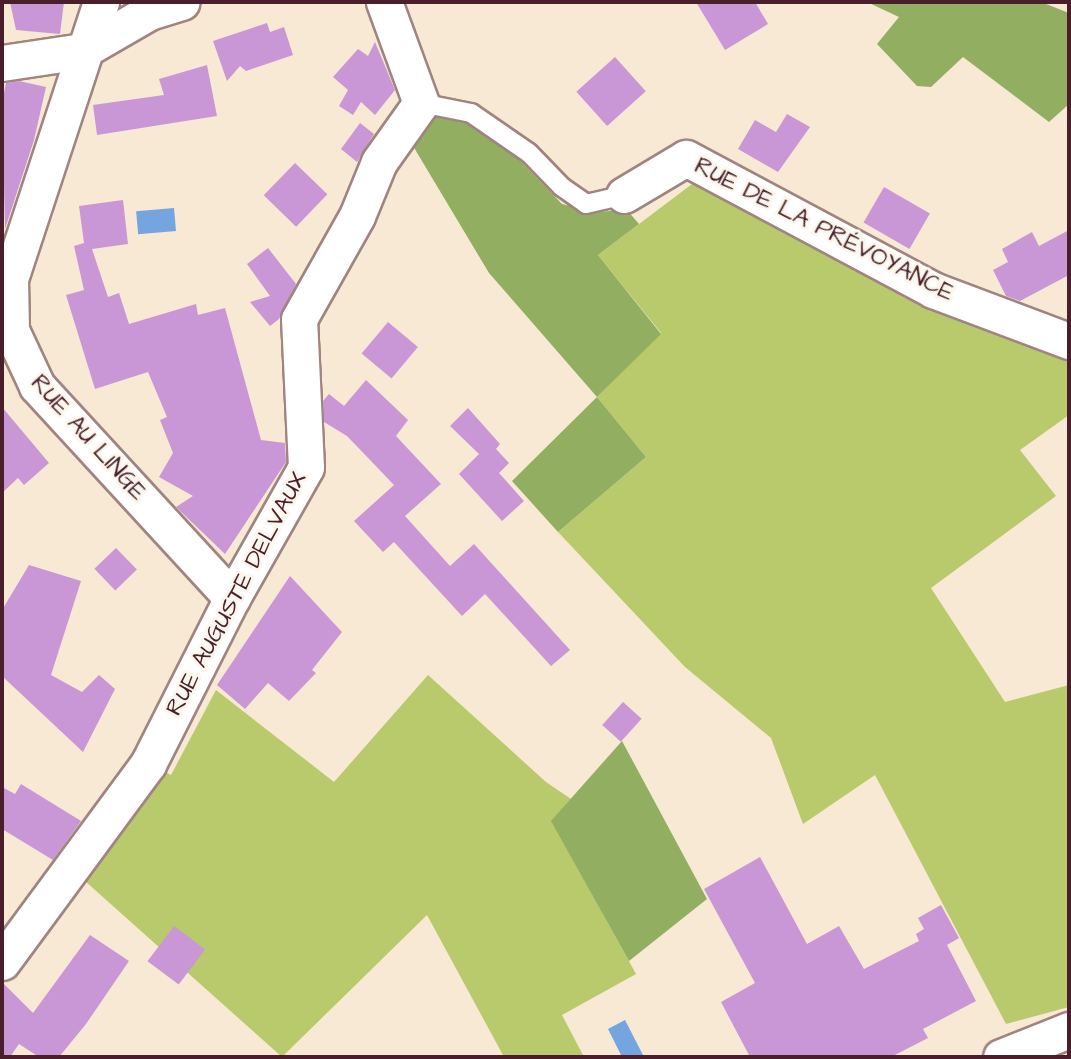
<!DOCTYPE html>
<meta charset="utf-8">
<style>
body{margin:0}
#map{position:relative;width:1071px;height:1059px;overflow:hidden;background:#f7e9d4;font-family:"Architects Daughter",sans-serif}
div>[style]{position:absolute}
.green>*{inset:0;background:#b9ca6d}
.forest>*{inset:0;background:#92ae60}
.water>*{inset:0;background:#74a5df;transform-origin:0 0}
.building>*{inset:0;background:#c997d6;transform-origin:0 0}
.roads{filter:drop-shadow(2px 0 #a08480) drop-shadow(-2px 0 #a08480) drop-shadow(0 2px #a08480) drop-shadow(0 -2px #a08480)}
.lane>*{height:18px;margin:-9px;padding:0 9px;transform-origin:9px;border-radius:9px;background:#fff}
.street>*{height:35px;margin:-17.5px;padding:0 17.5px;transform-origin:17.5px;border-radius:17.5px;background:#fff}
span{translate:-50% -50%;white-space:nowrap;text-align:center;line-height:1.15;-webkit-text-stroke:6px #fbf7ec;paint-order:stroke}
.street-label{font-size:24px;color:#4a1f2b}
.frame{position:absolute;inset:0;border:4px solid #4a1f2b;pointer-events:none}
</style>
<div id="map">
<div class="green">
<i style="clip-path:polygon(700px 178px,897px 292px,1069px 356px,1069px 415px,1020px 450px,1056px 496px,931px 588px,1005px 702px,1069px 685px,1069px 1007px,1006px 1024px,875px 775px,803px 824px,771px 738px,685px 667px,558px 532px,646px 457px,597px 397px,661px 333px,598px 255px)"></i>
<i style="clip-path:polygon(428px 675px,546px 782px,571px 799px,552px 821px,636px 974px,562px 1015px,584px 1057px,504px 1057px,427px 915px,282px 1057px,76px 873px,158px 768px,171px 775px,216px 690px,334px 782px)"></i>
</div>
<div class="forest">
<i style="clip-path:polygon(867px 2px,1041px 2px,1069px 13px,1069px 104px,1049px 122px,963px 57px,931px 87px,917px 86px,877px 44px,899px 17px)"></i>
<i style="clip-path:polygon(425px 110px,467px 119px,496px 136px,562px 204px,595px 212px,627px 210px,639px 224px,598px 255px,661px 334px,597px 397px,646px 457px,558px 532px,512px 481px,597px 397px,489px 273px,407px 136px)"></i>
<i style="clip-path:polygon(622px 741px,707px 899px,629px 961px,551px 821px)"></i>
</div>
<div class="water">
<i style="left:174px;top:208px;width:23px;height:38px;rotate:85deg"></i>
<i style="clip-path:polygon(625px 1020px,644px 1057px,622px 1057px,608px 1029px)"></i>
</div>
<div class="building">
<i style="clip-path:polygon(10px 2px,64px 2px,60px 34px,16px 30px)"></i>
<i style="clip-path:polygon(696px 2px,755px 2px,768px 24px,725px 50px)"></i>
<i style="clip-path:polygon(267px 23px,270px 32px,284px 27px,293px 55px,246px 71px,240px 66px,227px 81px,213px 41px)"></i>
<i style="clip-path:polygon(375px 42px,395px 90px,375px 115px,361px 102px,353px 115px,339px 106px,348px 90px,333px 77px,358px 49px,368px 56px)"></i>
<i style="left:615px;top:57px;width:46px;height:52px;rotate:48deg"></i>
<i style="clip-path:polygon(207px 65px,217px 116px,97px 135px,93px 105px,164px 95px,159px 79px)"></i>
<i style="clip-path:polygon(19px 81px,46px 87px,34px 140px,5px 229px,2px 103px,6px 83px)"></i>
<i style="clip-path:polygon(787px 114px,810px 127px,778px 172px,738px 149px,755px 120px,776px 132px)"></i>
<i style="clip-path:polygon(360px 123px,374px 134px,357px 162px,341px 149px)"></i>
<i style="left:295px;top:163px;width:45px;height:45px;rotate:44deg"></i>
<i style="left:884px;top:187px;width:53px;height:41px;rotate:30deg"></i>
<i style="clip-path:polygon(123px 200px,128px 244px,92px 249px,108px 297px,119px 293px,129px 324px,196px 304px,198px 315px,225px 308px,261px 440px,285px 443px,286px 462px,225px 554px,176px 507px,193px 496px,159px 477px,173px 453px,160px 420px,167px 417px,148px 372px,95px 389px,66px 295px,84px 290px,74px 246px,84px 243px,79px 206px)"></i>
<i style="clip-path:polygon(1069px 230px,1069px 275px,1020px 301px,1006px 296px,993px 270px,1008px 262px,1002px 249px,1032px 232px,1039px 246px)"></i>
<i style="clip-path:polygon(268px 248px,296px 284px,279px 319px,270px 326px,250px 302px,270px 296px,247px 264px)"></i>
<i style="left:388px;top:322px;width:39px;height:41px;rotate:40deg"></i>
<i style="clip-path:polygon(366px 380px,408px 420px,396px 436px,441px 484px,405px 516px,450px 566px,474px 544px,570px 650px,551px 666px,485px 594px,462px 616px,394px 542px,383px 552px,354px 521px,394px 485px,347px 436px,324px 422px,323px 401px,329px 394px,344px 406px)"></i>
<i style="clip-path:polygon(2px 407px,49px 463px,24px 485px,18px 478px,2px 493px)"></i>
<i style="clip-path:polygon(468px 408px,500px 444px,496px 449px,509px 463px,499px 473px,524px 501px,502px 521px,459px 474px,479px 454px,450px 426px)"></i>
<i style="left:116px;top:548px;width:30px;height:30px;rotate:46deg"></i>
<i style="clip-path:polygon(29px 565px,81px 581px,51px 675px,82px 692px,99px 675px,115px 689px,83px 752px,2px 676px,2px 610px)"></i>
<i style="clip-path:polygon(290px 576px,342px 632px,312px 670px,316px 673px,289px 701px,268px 683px,245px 709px,217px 685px)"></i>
<i style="left:623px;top:702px;width:25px;height:31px;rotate:42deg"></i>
<i style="clip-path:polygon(21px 784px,81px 821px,53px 860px,2px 829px,2px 787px,15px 794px)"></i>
<i style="clip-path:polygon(760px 857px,807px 944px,839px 926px,864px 969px,919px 941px,916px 934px,924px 929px,918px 918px,941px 905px,959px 938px,947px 945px,976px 1001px,923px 1029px,928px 1038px,891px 1057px,750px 1057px,721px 1002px,755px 983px,704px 889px)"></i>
<i style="left:174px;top:926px;width:39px;height:44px;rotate:37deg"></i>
<i style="clip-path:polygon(90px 935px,129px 961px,86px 1024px,59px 1057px,39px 1057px,19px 1044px,10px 1057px,2px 1057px,2px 982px,33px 1013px)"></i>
</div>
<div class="roads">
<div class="lane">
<i style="left:421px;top:103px;width:51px;rotate:11.3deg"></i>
<i style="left:471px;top:113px;width:70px;rotate:34.6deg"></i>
<i style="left:529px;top:153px;width:47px;rotate:45.9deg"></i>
<i style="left:562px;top:187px;width:29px;rotate:35deg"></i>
<i style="left:586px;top:204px;width:39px;rotate:-13deg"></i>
</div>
<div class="street">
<i style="left:101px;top:2px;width:291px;rotate:108.2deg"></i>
<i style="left:10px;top:278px;width:52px;rotate:88.9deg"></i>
<i style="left:11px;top:330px;width:62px;rotate:65.1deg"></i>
<i style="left:37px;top:386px;width:288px;rotate:47.4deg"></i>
<i style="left:2px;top:63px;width:81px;rotate:-8.5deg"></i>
<i style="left:82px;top:51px;width:78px;rotate:-30.2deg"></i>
<i style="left:149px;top:12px;width:34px;rotate:-17deg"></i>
<i style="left:624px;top:195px;width:72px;rotate:-30.8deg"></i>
<i style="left:686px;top:158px;width:280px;rotate:28.1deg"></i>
<i style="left:933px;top:290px;width:145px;rotate:20.6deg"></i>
<i style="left:2px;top:962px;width:246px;rotate:-53.6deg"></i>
<i style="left:148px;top:764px;width:186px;rotate:-63.2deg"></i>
<i style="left:232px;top:598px;width:150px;rotate:-60.5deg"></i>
<i style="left:306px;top:467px;width:148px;rotate:-92.7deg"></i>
<i style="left:299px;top:319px;width:118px;rotate:-60.6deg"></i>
<i style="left:357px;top:216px;width:58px;rotate:-67.8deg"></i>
<i style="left:379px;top:162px;width:72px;rotate:-54.6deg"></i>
<i style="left:421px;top:103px;width:108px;rotate:-110.1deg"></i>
<i style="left:1001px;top:1057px;width:73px;rotate:-21.7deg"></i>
</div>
</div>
<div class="street-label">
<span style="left:824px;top:230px;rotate:27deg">RUE DE LA PRÉVOYANCE</span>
<span style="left:88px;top:438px;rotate:48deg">RUE AU LINGE</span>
<span style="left:237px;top:594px;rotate:-62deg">RUE AUGUSTE DELVAUX</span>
</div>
<div class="frame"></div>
</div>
